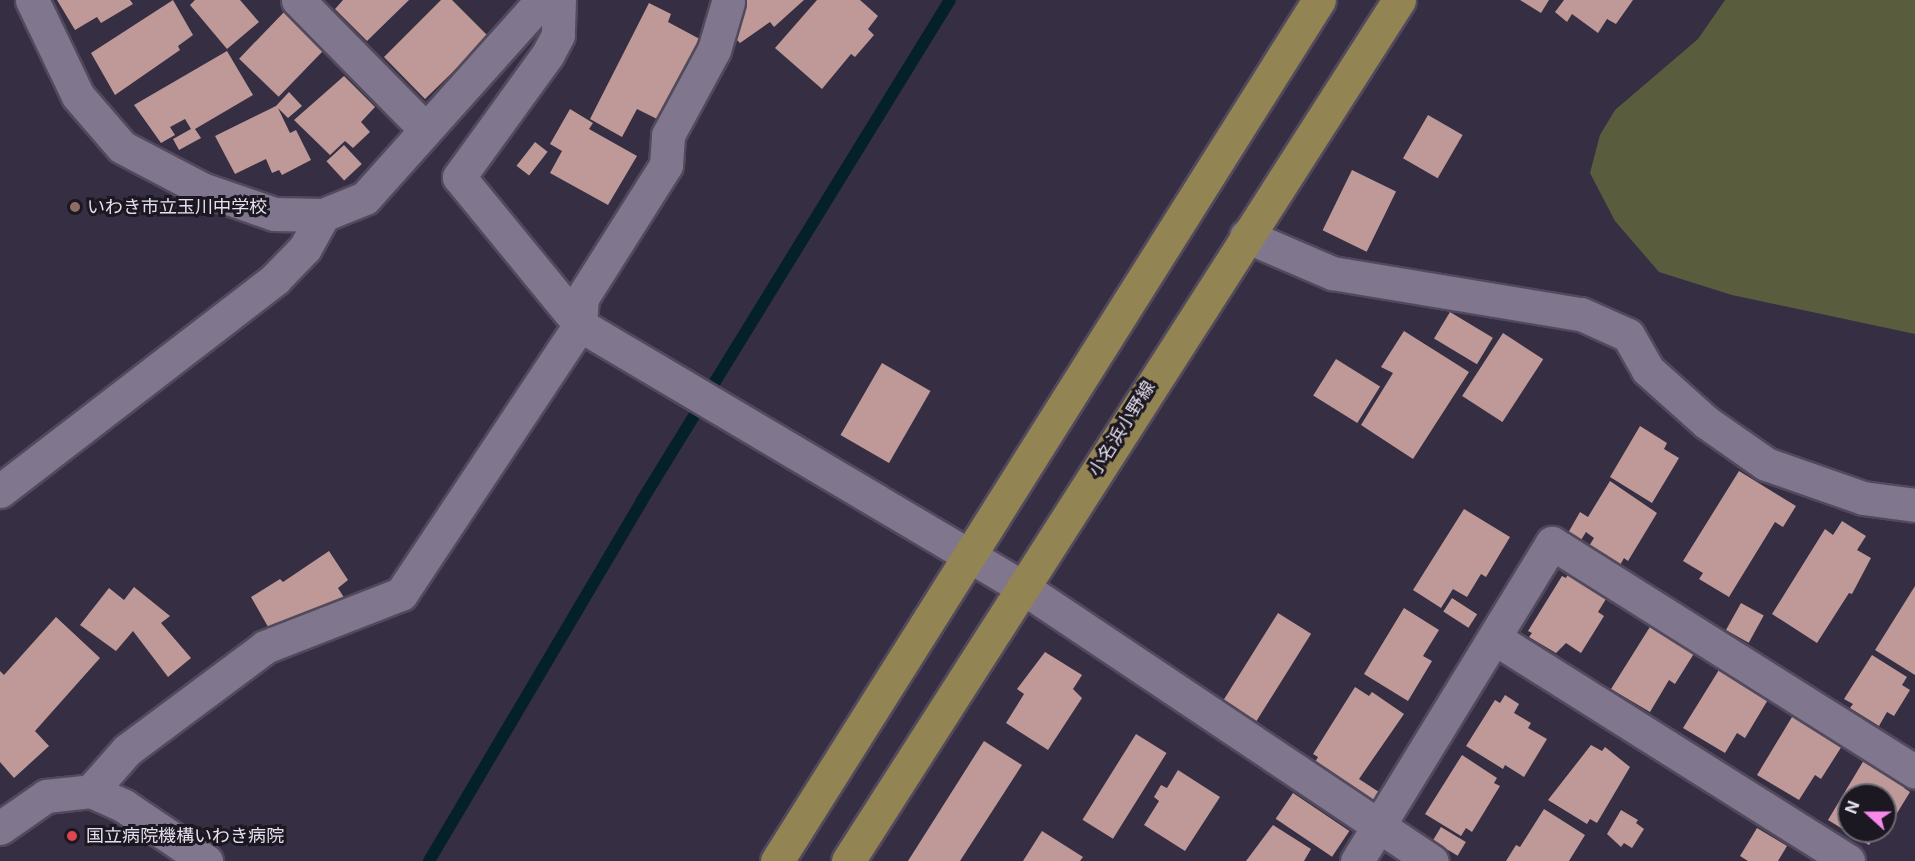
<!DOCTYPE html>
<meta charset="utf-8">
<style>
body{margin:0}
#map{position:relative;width:1915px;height:861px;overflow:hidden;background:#362e43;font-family:Inter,"Noto Sans JP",sans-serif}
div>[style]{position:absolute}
.forest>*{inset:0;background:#595d3e}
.stream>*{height:12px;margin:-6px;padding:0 6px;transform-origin:6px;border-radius:6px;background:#042029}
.building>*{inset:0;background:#bf9997;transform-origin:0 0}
.roads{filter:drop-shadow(2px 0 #524a5c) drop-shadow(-2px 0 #524a5c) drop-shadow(0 2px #524a5c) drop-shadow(0 -2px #524a5c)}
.street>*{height:33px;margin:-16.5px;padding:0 16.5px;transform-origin:16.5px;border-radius:16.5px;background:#80768e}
.primary>*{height:33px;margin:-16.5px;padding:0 16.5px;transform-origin:16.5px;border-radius:16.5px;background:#938453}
.dots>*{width:16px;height:16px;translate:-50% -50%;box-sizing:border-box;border:3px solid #1c1822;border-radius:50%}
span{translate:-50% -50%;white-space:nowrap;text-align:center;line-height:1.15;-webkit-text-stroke:6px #1c1822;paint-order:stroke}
.poi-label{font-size:18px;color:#e5dfed}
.left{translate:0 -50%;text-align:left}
.street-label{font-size:18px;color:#e5dfed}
.north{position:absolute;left:1837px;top:783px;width:60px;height:60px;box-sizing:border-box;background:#1c1822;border:2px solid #6c6873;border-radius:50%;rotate:291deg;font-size:16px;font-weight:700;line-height:24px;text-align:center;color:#e5dfed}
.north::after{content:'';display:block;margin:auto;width:21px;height:27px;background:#f888ea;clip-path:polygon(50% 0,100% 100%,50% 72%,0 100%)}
</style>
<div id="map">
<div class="forest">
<i style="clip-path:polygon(1725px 0,1915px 0,1915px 334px,1732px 295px,1659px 272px,1615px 221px,1590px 173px,1600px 135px,1615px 110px,1698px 39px)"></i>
</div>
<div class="stream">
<i style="left:429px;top:861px;width:417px;rotate:-59.4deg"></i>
<i style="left:641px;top:502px;width:589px;rotate:-58.39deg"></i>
</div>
<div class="building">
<i style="clip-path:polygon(57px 0,130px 0,133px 4px,101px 23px,97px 17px,75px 30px)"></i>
<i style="clip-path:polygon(173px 0,193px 35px,178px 46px,180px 50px,115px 95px,91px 53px)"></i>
<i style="clip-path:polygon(195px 0,240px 0,259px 22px,227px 49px,190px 5px)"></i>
<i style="clip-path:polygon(343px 0,409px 0,367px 41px,335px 9px)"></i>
<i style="clip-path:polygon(441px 0,452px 0,489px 37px,464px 68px,461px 64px,425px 99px,384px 57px)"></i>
<i style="clip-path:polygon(746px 0,804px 0,774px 27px,770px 22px,740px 43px,729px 32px,731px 16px)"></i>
<i style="clip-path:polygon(817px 0,860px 0,878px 16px,868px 29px,874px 35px,855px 57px,851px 54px,822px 89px,775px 48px)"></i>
<i style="clip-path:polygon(1520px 0,1549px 0,1541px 13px)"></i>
<i style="clip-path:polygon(1564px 0,1633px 0,1616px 24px,1607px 19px,1598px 33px,1572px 14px,1567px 22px,1555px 12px)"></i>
<i style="clip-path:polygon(649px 3px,671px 14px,668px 22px,709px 44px,661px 121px,637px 109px,622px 137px,590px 119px)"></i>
<i style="left:287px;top:9px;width:55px;height:69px;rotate:44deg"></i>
<i style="clip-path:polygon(227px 51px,253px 95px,195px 129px,201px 138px,179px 150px,173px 139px,191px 129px,185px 119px,170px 127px,175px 135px,161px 143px,134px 105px)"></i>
<i style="clip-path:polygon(344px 76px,375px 107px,361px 122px,370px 132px,353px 148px,345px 141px,330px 155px,294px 120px)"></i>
<i style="clip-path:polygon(289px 92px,302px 106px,288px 118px,278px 108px,290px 133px,296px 130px,311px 160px,282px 175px,279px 170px,272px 173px,266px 159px,235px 174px,215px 136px,276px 106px)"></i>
<i style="clip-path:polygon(570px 109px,593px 123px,589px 129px,637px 156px,608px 205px,550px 173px,562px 151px,550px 144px)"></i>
<i style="left:1428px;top:115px;width:40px;height:50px;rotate:30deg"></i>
<i style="left:535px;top:142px;width:16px;height:30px;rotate:38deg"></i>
<i style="left:344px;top:145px;width:26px;height:24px;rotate:47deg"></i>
<i style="left:1352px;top:170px;width:49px;height:67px;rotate:26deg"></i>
<i style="left:1450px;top:312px;width:50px;height:31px;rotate:31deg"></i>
<i style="clip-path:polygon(1404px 331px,1469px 372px,1413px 459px,1361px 425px,1393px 373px,1381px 367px)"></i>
<i style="left:1503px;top:333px;width:48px;height:75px;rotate:33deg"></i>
<i style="left:1336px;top:359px;width:52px;height:43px;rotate:32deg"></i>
<i style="left:882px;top:363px;width:56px;height:83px;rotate:30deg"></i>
<i style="clip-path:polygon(1640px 426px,1667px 443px,1664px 449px,1679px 458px,1652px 503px,1610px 477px)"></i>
<i style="clip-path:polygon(1739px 471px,1796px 506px,1783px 527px,1775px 522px,1729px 597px,1699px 579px,1703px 573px,1683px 561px)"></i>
<i style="clip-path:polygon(1610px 481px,1657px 513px,1628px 561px,1624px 558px,1620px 565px,1589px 546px,1594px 538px,1586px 532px,1581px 540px,1568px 533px,1580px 512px,1588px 517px)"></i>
<i style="clip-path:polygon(1464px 509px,1510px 537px,1486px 577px,1481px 574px,1467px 597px,1453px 589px,1441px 608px,1413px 590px)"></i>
<i style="clip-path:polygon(1842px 521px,1866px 536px,1857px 550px,1871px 558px,1852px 594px,1849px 593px,1817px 643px,1772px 614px,1825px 529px,1833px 535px)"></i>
<i style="clip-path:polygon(329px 551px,348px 580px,338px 588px,348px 604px,271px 632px,251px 597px,280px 579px,283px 582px)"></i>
<i style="clip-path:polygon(1570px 570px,1609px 594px,1598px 612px,1604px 616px,1581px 653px,1566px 643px,1556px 653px,1529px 637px,1532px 633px,1528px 631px,1562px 576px,1566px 578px)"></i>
<i style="clip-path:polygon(1915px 586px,1915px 675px,1875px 650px)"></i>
<i style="clip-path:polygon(134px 587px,170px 616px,161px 623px,191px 658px,168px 677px,133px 631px,116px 651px,80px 625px,109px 588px,124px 600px)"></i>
<i style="left:1452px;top:598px;width:30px;height:16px;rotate:33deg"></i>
<i style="left:1741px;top:603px;width:26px;height:31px;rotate:29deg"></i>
<i style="clip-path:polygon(1404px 608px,1439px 630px,1423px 656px,1432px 661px,1408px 701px,1364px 674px)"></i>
<i style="left:1278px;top:613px;width:39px;height:103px;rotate:32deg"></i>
<i style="clip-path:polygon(56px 617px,100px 658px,35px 731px,49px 746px,14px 778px,0 762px,0 671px,4px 675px)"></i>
<i style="clip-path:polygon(1653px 622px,1691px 645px,1688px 649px,1695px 652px,1675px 684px,1669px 680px,1650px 712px,1611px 689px)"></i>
<i style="clip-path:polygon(1045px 652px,1082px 675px,1073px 689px,1082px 698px,1048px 750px,1006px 723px,1024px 694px,1017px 689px)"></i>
<i style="clip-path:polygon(1872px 655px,1907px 677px,1902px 685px,1910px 690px,1894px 716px,1887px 712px,1879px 726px,1850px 708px,1853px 704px,1844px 699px)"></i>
<i style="clip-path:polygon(1722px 665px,1769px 698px,1745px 738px,1737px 733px,1725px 753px,1683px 728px)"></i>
<i style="clip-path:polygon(1355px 687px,1369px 696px,1372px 692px,1404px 714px,1359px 779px,1382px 794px,1375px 805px,1314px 764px,1318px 757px,1313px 754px)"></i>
<i style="clip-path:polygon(1505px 695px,1519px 704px,1514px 713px,1531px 723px,1528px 728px,1547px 739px,1524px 777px,1505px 765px,1503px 769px,1466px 746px,1495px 700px,1500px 703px)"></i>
<i style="clip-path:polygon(1795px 712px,1837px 738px,1835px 741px,1842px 746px,1821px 779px,1815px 775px,1799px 800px,1757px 775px)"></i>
<i style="left:1136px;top:734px;width:36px;height:101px;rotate:32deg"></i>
<i style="clip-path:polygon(984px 741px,1022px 765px,960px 861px,908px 861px)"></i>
<i style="clip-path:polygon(1591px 745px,1602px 751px,1605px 747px,1630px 767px,1597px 823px,1590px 819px,1587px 824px,1548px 800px)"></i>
<i style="clip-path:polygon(1462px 755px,1497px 778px,1494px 783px,1500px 786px,1472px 832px,1466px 828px,1461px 836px,1425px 814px)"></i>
<i style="clip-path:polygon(1867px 755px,1908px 781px,1904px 788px,1910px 792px,1891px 823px,1885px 820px,1885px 795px,1849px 795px,1849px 831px,1878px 831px,1869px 845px,1828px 820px)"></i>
<i style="clip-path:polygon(1178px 770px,1220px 797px,1185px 851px,1144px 825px,1159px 801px,1154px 797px,1161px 785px,1167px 788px)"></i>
<i style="left:1293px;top:793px;width:68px;height:31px;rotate:34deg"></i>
<i style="clip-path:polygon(1544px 809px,1585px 835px,1569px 861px,1506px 861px,1516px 845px,1520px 847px)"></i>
<i style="clip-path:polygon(1621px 810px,1638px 820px,1636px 823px,1644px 829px,1632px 848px,1624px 843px,1621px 847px,1607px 834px)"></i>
<i style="clip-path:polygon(1273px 825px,1311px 849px,1304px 861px,1246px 861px)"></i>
<i style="left:1441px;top:827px;width:29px;height:16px;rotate:31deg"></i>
<i style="clip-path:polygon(1757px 828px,1787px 846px,1778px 861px,1748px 861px,1740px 856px)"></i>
<i style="clip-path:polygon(1042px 831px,1083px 857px,1080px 861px,1023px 861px)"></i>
</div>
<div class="roads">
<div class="street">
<i style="left:32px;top:0;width:106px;rotate:64.4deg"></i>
<i style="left:78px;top:96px;width:67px;rotate:49.2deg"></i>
<i style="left:122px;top:147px;width:90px;rotate:27.7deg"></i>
<i style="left:202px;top:189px;width:76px;rotate:19.1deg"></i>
<i style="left:274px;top:214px;width:49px;rotate:1.2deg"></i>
<i style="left:323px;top:215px;width:45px;rotate:-22deg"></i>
<i style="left:365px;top:198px;width:266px;rotate:-48.2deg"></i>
<i style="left:298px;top:0;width:182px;rotate:45.4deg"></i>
<i style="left:559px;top:0;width:35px;rotate:92deg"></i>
<i style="left:558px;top:35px;width:21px;rotate:118deg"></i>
<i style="left:548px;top:54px;width:152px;rotate:125.9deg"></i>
<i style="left:459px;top:177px;width:191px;rotate:50.7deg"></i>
<i style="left:1246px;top:236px;width:94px;rotate:23.3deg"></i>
<i style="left:1332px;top:273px;width:252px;rotate:9.4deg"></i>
<i style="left:1581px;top:314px;width:51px;rotate:24.1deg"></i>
<i style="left:1628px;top:335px;width:40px;rotate:60.3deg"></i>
<i style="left:1648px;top:370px;width:78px;rotate:41.9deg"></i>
<i style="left:1706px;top:422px;width:73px;rotate:35deg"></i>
<i style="left:1766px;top:464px;width:103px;rotate:19.3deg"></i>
<i style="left:1863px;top:498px;width:52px;rotate:7.7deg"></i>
<i style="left:580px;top:325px;width:27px;rotate:-86deg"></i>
<i style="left:582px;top:298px;width:157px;rotate:-57.7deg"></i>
<i style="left:666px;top:165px;width:30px;rotate:-86deg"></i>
<i style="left:668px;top:135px;width:97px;rotate:-61.6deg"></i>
<i style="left:714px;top:50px;width:50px;rotate:-73.7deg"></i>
<i style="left:0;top:491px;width:347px;rotate:-37.6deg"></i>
<i style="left:275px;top:279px;width:43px;rotate:-45.9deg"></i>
<i style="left:305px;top:248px;width:38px;rotate:-61deg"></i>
<i style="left:1496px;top:639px;width:416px;rotate:32.2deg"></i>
<i style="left:91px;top:791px;width:55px;rotate:-48.7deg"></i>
<i style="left:127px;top:750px;width:172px;rotate:-36.7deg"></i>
<i style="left:265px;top:647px;width:146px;rotate:-21.3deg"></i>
<i style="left:401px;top:594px;width:323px;rotate:-56.4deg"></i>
<i style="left:580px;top:325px;width:514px;rotate:30.66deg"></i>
<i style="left:1022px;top:587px;width:493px;rotate:33.8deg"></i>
<i style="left:0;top:828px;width:56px;rotate:-34.8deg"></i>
<i style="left:46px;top:796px;width:45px;rotate:-6.3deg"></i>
<i style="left:91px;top:791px;width:36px;rotate:24deg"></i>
<i style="left:124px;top:806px;width:99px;rotate:33.9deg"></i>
<i style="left:1357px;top:861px;width:373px;rotate:-58.5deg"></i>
<i style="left:1552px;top:543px;width:429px;rotate:32.2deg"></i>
</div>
<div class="primary">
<i style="left:777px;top:861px;width:1017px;rotate:-57.81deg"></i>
<i style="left:848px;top:861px;width:1022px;rotate:-57.38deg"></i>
</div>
</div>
<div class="dots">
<i style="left:75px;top:207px;background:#8d6e63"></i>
<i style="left:72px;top:836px;background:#e0444e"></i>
</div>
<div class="poi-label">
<span class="left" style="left:87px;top:207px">いわき市立玉川中学校</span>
<span class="left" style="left:86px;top:836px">国立病院機構いわき病院</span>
</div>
<div class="street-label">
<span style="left:1122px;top:429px;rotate:-58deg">小名浜小野線</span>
</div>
<div class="north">N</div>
</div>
